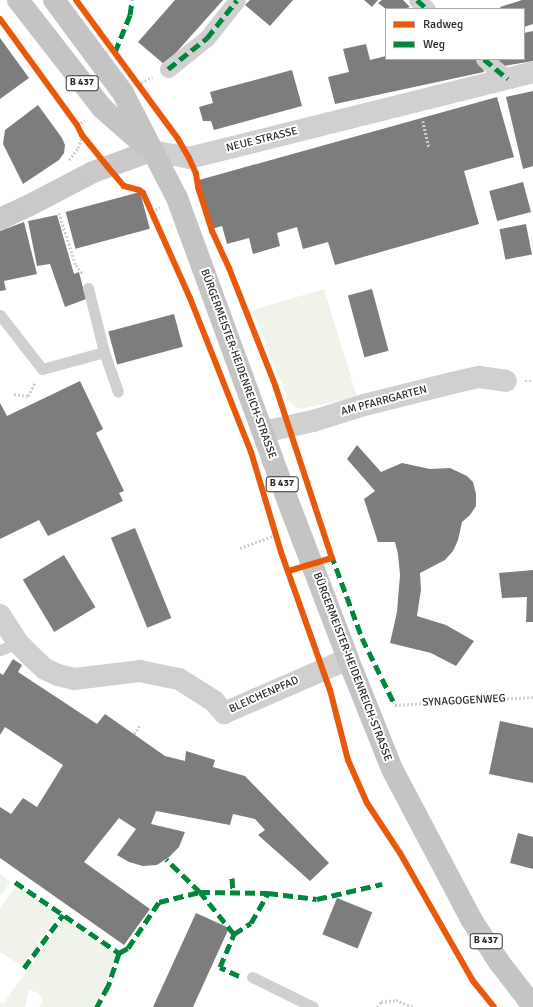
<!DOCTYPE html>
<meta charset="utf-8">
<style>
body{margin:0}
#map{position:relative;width:533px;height:1007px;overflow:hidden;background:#fff;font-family:Signika,sans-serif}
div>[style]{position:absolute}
.green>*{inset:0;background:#eff3ea}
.building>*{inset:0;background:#7d7d7d;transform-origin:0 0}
.path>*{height:2.5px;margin-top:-1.25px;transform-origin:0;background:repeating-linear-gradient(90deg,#d0d0d0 0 2px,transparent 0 4px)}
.service>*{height:11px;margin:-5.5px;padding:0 5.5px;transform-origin:5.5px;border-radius:5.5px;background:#d0d0d0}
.pedestrian>*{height:17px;margin:-8.5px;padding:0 8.5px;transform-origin:8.5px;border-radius:8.5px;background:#d0d0d0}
.minor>*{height:22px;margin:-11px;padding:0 11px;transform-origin:11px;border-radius:11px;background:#d0d0d0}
.secondary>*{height:22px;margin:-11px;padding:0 11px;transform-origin:11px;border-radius:11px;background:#c9c9c9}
.primary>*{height:22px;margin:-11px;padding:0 11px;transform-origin:11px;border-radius:11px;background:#c4c4c4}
.quiet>*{height:5px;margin-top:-2.5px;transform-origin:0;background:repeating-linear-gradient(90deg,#00873e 0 10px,transparent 0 15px)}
.cycleway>*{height:6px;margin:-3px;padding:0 3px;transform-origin:3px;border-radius:3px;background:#e8590c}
span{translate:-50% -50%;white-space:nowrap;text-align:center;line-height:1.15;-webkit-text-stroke:4px #fff;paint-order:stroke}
.shield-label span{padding:1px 3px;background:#fff;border:1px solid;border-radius:3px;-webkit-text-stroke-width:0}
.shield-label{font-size:10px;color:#2b2b2b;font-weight:700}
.street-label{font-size:11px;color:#2b2b2b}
.legend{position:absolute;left:385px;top:8px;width:140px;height:52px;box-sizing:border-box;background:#fff;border:1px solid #aaa;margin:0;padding:5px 7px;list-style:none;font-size:12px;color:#2b2b2b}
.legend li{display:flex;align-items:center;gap:8px;height:20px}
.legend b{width:20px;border:1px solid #aaa}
</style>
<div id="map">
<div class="green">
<i style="clip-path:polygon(324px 289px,357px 397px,300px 409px,289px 402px,252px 310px)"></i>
<i style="clip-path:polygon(0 874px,10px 882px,0 897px)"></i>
<i style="clip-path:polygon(16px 886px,58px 915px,22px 966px,0 952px,0 908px)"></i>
<i style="clip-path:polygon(64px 919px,116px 955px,107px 981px,96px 1007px,39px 1007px,43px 1003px,41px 997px,36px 992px,29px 990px,25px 1007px,0 1007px,0 1002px,3px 1004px)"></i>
</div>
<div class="building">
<i style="clip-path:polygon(175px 0,223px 0,165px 65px,138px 42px)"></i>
<i style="clip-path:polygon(250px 0,293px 0,270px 26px,245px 5px)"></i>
<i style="clip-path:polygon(364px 0,378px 0,372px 7px)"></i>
<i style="clip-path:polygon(382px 0,403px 0,410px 7px,404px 9px,386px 9px,378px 3px)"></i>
<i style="clip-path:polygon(522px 0,533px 0,533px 24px,524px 27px,524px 9px,501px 9px,500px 7px)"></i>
<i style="clip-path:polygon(533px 31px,533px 61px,504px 66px,497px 59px,524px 59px,524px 33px)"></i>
<i style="clip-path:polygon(0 38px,29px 78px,0 99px)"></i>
<i style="clip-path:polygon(366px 44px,370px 60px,386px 56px,386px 59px,477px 59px,481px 62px,484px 72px,335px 104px,328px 77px,349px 72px,343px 49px)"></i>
<i style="clip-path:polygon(292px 70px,302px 106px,214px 130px,211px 121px,203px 121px,199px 107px,213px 103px,210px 92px)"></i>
<i style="clip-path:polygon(533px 91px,533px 166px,523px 169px,506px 97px)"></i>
<i style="clip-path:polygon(497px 97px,514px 157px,464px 171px,479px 224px,335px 265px,328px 242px,303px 249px,297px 227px,277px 233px,280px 246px,253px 254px,249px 238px,227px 244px,222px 226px,212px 229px,199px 180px)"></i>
<i style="clip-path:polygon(38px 105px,62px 138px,65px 145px,64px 153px,59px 160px,23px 184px,3px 144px,5px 130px)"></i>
<i style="left:523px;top:182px;width:31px;height:35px;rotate:75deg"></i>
<i style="left:140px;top:192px;width:38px;height:77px;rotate:75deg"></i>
<i style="clip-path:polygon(57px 215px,74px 274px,79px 272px,86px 299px,65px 307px,50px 264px,37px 266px,28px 221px)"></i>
<i style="clip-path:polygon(24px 222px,37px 274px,4px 281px,6px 290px,0 291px,0 231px)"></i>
<i style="left:526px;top:224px;width:31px;height:27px;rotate:79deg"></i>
<i style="left:372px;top:289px;width:64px;height:25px;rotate:75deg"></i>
<i style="left:174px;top:314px;width:34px;height:68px;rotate:75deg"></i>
<i style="clip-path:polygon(80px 381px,103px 429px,96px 433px,124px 491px,119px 493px,123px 501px,48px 536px,39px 520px,0 539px,0 403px,7px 416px)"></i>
<i style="clip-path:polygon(357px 445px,381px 472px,402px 463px,430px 469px,450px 468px,467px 476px,473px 482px,476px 494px,476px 506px,470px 515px,462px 522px,458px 540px,453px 551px,445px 560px,420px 573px,421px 590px,417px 616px,446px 625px,474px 641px,456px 666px,431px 653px,390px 643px,397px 612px,400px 575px,398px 554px,395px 542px,378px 542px,364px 499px,375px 491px,347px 459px)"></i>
<i style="left:135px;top:528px;width:97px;height:26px;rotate:68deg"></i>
<i style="left:64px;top:555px;width:61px;height:48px;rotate:59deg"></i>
<i style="clip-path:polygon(533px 570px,533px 622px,526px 622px,527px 597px,502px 598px,499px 573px)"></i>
<i style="clip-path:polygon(13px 659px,22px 665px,18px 672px,97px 724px,105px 714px,165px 756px,185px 761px,186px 751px,215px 760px,213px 767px,245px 776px,329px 863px,310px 881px,258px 835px,265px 830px,255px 819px,233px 814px,230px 825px,156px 811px,151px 824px,185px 832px,179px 847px,169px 857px,157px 865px,143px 866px,129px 862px,117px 855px,136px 829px,119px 818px,84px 862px,150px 909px,124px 945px,0 858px,0 807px,11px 814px,23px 798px,37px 807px,63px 765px,5px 727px,0 735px,0 673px,3px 675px)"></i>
<i style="clip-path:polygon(500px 721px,533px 728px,533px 783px,489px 774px)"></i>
<i style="clip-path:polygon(518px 833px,533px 837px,533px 869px,510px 863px)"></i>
<i style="left:337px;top:898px;width:38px;height:39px;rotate:22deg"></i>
<i style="clip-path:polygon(196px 913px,229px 928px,193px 1007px,153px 1007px)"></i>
</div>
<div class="path">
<i style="left:141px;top:83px;width:13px;rotate:-29deg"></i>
<i style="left:423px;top:121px;width:27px;rotate:77deg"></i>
<i style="left:77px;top:125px;width:9px;rotate:-32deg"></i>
<i style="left:69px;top:160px;width:15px;rotate:-53deg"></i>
<i style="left:78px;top:148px;width:14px;rotate:-73deg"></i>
<i style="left:152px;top:212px;width:9px;rotate:-32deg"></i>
<i style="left:59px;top:213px;width:55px;rotate:71.9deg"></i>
<i style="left:76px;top:265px;width:11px;rotate:52deg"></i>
<i style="left:525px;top:381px;width:8px"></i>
<i style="left:14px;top:394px;width:14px;rotate:8deg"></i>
<i style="left:28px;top:396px;width:16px;rotate:-63deg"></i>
<i style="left:240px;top:548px;width:38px;rotate:-20deg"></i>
<i style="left:288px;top:571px;width:86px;rotate:70.9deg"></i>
<i style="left:329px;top:689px;width:73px;rotate:75deg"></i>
<i style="left:348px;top:760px;width:47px;rotate:66.2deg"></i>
<i style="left:367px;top:803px;width:60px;rotate:56.6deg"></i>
<i style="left:400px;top:853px;width:147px;rotate:60.3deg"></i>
<i style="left:473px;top:981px;width:33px;rotate:51deg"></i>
<i style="left:395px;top:705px;width:138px;rotate:-3.3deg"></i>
<i style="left:134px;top:734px;width:11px;rotate:-56deg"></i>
<i style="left:377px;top:1007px;width:6px;rotate:-51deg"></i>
<i style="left:381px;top:1002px;width:15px;rotate:-8deg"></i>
<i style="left:396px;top:1000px;width:19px;rotate:21deg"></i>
</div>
<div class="service">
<i style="left:0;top:315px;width:68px;rotate:52.1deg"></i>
<i style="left:42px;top:369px;width:64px;rotate:-15.3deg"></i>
<i style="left:104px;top:352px;width:66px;rotate:-104deg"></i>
<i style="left:104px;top:352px;width:42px;rotate:70.7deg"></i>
<i style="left:0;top:650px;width:19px;rotate:-21deg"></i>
<i style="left:252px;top:977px;width:68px;rotate:26.2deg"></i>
</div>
<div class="pedestrian">
<i style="left:417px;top:0;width:13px;rotate:42deg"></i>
<i style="left:484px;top:59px;width:31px;rotate:40deg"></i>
<i style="left:168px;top:69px;width:50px;rotate:-38.5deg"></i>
<i style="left:207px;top:38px;width:48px;rotate:-51.7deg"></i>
</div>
<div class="minor">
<i style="left:151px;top:151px;width:39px;rotate:10deg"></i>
<i style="left:189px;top:158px;width:355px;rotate:-14deg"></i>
<i style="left:263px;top:432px;width:51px;rotate:-12.4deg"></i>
<i style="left:313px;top:421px;width:53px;rotate:-17.4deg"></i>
<i style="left:364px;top:405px;width:91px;rotate:-14deg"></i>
<i style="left:452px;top:383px;width:28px;rotate:-13deg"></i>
<i style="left:479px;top:377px;width:27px;rotate:8deg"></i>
<i style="left:0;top:615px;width:33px;rotate:57deg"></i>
<i style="left:18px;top:643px;width:20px;rotate:45deg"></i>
<i style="left:32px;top:657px;width:18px;rotate:43deg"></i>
<i style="left:45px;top:669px;width:14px;rotate:25deg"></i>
<i style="left:58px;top:675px;width:16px;rotate:14deg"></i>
<i style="left:74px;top:679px;width:66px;rotate:-6.9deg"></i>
<i style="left:140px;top:671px;width:40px;rotate:12deg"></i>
<i style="left:179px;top:679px;width:41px;rotate:32.2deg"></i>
<i style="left:214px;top:701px;width:16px;rotate:50deg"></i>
<i style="left:224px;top:713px;width:135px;rotate:-23.5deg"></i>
</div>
<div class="secondary">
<i style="left:0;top:219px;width:31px;rotate:-25deg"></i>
<i style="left:28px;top:206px;width:73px;rotate:-27.6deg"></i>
<i style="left:93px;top:172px;width:62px;rotate:-19.9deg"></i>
</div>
<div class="primary">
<i style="left:18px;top:0;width:137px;rotate:52.1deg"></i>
<i style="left:102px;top:108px;width:55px;rotate:41.3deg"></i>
<i style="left:54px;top:0;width:116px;rotate:53.4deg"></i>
<i style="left:123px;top:93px;width:118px;rotate:62.8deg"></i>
<i style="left:177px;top:198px;width:334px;rotate:69.9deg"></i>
<i style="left:292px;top:512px;width:157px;rotate:69.1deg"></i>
<i style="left:348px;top:659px;width:118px;rotate:68.2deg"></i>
<i style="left:392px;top:769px;width:170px;rotate:62.2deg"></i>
<i style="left:471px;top:919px;width:51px;rotate:56.9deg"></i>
<i style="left:499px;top:962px;width:56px;rotate:52.3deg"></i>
</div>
<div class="quiet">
<i style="left:417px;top:0;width:13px;rotate:42deg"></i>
<i style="left:115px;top:52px;width:40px;rotate:-68deg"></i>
<i style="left:130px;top:15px;width:15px;rotate:-82deg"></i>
<i style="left:484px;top:59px;width:31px;rotate:40deg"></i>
<i style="left:168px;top:69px;width:50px;rotate:-38.5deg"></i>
<i style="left:207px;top:38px;width:48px;rotate:-51.7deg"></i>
<i style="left:331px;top:554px;width:90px;rotate:69.7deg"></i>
<i style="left:362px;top:638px;width:75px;rotate:63.8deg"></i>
<i style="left:232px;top:878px;width:15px;rotate:86deg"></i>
<i style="left:15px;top:882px;width:126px;rotate:34.3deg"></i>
<i style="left:119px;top:953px;width:35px;rotate:108deg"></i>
<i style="left:108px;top:986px;width:24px;rotate:118deg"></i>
<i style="left:234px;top:934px;width:20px;rotate:-33deg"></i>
<i style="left:251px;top:923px;width:34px;rotate:-60deg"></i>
<i style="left:119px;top:953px;width:10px;rotate:-29deg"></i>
<i style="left:128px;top:948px;width:55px;rotate:-56deg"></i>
<i style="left:159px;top:902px;width:42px;rotate:-13.7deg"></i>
<i style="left:200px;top:892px;width:47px;rotate:-135.9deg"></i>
<i style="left:24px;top:968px;width:66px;rotate:-53.7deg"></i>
<i style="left:239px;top:976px;width:21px;rotate:-155deg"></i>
<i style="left:220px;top:967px;width:36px;rotate:-67deg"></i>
<i style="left:234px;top:934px;width:54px;rotate:-129deg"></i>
<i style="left:200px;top:892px;width:68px;rotate:0.8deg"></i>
<i style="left:268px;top:893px;width:49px;rotate:7deg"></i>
<i style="left:317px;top:899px;width:67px;rotate:-13deg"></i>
</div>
<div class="cycleway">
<i style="left:76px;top:0;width:172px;rotate:53.7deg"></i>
<i style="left:178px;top:139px;width:22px;rotate:60deg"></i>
<i style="left:189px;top:158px;width:17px;rotate:66deg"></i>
<i style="left:196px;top:174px;width:13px;rotate:81deg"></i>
<i style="left:198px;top:187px;width:46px;rotate:72.3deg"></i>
<i style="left:212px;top:231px;width:41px;rotate:65.3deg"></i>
<i style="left:229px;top:268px;width:126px;rotate:68.5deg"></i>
<i style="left:275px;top:385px;width:182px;rotate:71.8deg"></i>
<i style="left:332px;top:558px;width:46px;rotate:163.5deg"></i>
<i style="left:0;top:19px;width:131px;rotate:54deg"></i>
<i style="left:77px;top:125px;width:11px;rotate:63deg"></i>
<i style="left:82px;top:135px;width:40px;rotate:51deg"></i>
<i style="left:107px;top:166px;width:26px;rotate:50deg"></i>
<i style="left:124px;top:186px;width:16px;rotate:15deg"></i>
<i style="left:139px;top:190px;width:5px;rotate:37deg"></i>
<i style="left:143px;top:193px;width:115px;rotate:65.9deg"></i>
<i style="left:190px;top:298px;width:166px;rotate:68.4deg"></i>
<i style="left:251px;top:452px;width:104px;rotate:73.3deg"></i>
<i style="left:281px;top:552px;width:146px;rotate:70.5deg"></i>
<i style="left:330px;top:690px;width:72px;rotate:75.6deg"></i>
<i style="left:348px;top:760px;width:47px;rotate:66.2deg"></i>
<i style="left:367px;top:803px;width:60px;rotate:56.6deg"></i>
<i style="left:400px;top:853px;width:147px;rotate:60.3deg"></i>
<i style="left:473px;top:981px;width:33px;rotate:51deg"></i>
</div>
<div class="shield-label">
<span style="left:82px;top:83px">B 437</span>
<span style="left:282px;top:484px">B 437</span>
<span style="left:486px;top:941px">B 437</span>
</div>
<div class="street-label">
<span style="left:262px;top:140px;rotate:-14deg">NEUE STRASSE</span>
<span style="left:238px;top:364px;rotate:70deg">BÜRGERMEISTER-HEIDENREICH-STRASSE</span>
<span style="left:384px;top:401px;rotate:-15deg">AM PFARRGARTEN</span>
<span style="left:352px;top:667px;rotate:69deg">BÜRGERMEISTER-HEIDENREICH-STRASSE</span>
<span style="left:264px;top:695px;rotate:-24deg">BLEICHENPFAD</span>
<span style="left:464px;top:701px;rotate:-3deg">SYNAGOGENWEG</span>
</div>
<ul class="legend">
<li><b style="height:5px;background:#e8590c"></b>Radweg</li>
<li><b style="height:5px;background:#00873e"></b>Weg</li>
</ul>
</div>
